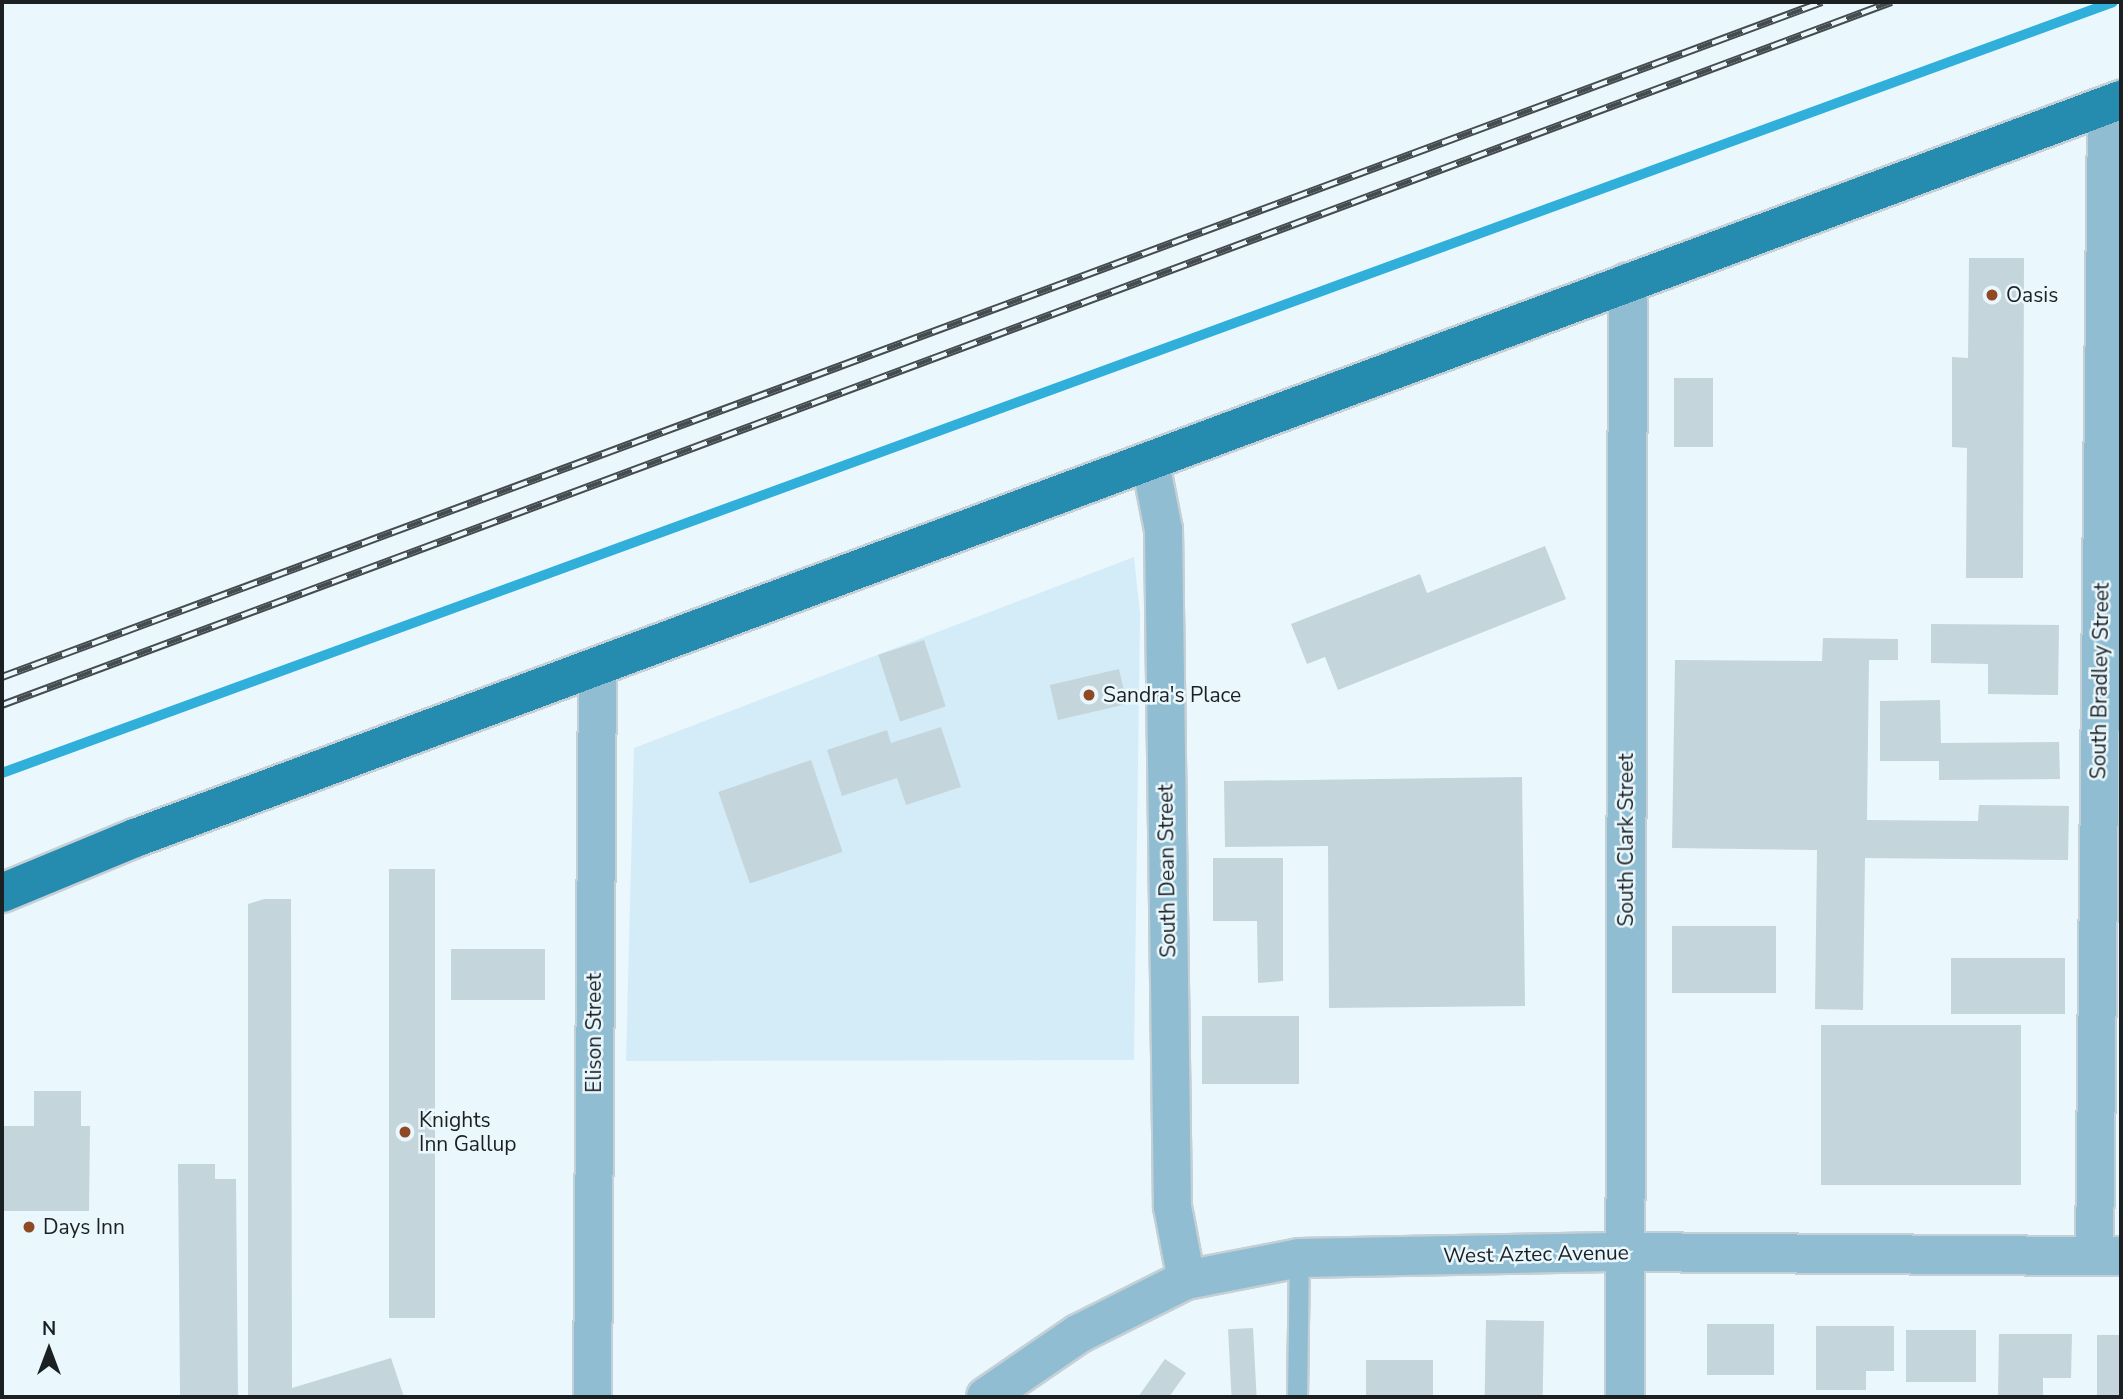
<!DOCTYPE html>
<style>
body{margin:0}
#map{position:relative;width:2123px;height:1399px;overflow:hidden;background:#eaf7fd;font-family:"Nunito Sans",sans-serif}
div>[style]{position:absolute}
.built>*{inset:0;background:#d4ecf7}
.stream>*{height:10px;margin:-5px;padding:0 5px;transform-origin:5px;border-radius:5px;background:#31afdb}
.building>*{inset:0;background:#c5d5dc;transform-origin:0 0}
.roads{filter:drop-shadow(2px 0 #c5d0d6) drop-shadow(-2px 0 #c5d0d6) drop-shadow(0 2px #c5d0d6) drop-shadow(0 -2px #c5d0d6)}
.service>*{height:19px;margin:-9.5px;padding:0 9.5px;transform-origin:9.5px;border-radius:9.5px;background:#90bdd1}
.minor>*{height:37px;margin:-18.5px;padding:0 18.5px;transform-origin:18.5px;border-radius:18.5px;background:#90bdd1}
.tertiary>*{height:38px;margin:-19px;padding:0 19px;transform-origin:19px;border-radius:19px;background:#90bdd1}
.primary>*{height:38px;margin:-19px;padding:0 19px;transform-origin:19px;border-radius:19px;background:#258cb0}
.rail>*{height:8px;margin-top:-4px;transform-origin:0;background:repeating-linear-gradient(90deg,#eaf7fd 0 16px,#454c4f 0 32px);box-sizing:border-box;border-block:2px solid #454c4f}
.dots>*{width:19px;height:19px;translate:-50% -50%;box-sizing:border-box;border:4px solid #eaf7fd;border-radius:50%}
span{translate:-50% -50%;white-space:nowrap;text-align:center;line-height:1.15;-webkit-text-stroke:5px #eaf7fd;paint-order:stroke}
.poi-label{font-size:21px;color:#1b2123}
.left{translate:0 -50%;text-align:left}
.street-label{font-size:21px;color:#1b2123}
.frame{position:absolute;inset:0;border:4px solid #1b2123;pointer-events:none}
.north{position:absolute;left:14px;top:1315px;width:70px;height:70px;-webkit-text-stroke:5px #eaf7fd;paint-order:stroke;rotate:0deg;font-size:19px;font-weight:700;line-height:28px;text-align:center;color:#1b2123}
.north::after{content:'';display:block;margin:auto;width:24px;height:32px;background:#1b2123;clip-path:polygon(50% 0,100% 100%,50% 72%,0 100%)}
</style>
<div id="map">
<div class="built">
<i style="clip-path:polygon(1134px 557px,1140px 614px,1134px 1060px,626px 1061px,634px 748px)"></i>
</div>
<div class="stream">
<i style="left:2px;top:773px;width:2247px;rotate:-20.06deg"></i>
</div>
<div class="building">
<i style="clip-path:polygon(1969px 258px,2024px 258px,2023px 578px,1966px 578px,1967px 448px,1952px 447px,1952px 357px,1968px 358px)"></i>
<i style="left:1674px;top:378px;width:39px;height:69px"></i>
<i style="clip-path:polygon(1545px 546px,1566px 599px,1338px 690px,1325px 657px,1307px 664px,1291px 624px,1420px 574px,1427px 593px)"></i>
<i style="clip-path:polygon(1931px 624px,2059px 625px,2058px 695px,1988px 694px,1988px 664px,1931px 663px)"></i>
<i style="clip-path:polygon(1823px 638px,1898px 639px,1898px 660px,1869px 660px,1867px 820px,1978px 821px,1979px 805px,2069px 806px,2068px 860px,1865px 858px,1863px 1010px,1815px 1009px,1817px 850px,1672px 848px,1675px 660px,1822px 661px)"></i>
<i style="left:924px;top:640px;width:70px;height:48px;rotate:72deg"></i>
<i style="left:1119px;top:669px;width:36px;height:71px;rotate:77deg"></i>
<i style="clip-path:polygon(1940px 700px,1941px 743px,2059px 742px,2060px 779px,1939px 780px,1939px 761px,1880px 761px,1880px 701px)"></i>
<i style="clip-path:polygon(941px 727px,961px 787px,906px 805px,897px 778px,842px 796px,827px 750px,887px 730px,891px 743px)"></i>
<i style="left:811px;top:760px;width:97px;height:98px;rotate:71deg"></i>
<i style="clip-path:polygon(1522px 777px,1525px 1006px,1329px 1008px,1328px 846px,1225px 847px,1224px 781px)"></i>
<i style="clip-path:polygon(1213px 858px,1283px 858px,1283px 981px,1258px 983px,1257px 921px,1213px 921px)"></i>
<i style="left:389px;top:869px;width:46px;height:449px"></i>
<i style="clip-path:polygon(264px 899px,291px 899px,292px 1388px,391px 1358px,404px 1397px,248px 1397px,248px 904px)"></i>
<i style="left:1672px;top:926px;width:104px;height:67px"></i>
<i style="left:451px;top:949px;width:94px;height:51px"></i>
<i style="left:1951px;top:958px;width:114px;height:56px"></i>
<i style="left:1202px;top:1016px;width:97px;height:68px"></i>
<i style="left:1821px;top:1025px;width:200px;height:160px"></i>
<i style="clip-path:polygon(34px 1091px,81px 1091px,81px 1126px,90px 1126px,89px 1211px,2px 1211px,2px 1126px,34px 1126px)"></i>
<i style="clip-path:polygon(178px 1164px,215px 1164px,215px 1179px,236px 1179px,238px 1397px,180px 1397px)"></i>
<i style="left:1486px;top:1320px;width:58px;height:77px;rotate:1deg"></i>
<i style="left:1707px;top:1324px;width:67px;height:51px"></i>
<i style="clip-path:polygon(1816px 1326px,1894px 1326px,1894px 1371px,1866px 1371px,1866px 1390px,1816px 1390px)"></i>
<i style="left:1253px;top:1328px;width:69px;height:25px;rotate:87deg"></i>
<i style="left:1906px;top:1330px;width:70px;height:52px"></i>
<i style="clip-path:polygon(1999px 1334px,2072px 1334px,2071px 1378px,2043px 1378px,2043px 1397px,1998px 1397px)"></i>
<i style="left:2097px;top:1335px;width:24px;height:61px"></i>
<i style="clip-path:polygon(1165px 1359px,1186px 1373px,1169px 1397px,1138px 1397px)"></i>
<i style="left:1366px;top:1360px;width:67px;height:37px"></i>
</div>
<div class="roads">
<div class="service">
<i style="left:1297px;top:1397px;width:139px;rotate:-89.2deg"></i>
</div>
<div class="minor">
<i style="left:1150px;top:463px;width:67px;rotate:78.9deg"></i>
<i style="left:1163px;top:529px;width:677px;rotate:89.24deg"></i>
<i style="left:1172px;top:1206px;width:75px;rotate:79.3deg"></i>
<i style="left:2094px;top:1256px;width:1150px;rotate:-89.4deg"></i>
<i style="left:592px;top:1397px;width:729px;rotate:-89.61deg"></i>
</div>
<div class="tertiary">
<i style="left:986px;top:1397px;width:112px;rotate:-34.4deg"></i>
<i style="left:1078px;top:1334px;width:121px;rotate:-26.6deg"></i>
<i style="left:1186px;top:1280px;width:115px;rotate:-11deg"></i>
<i style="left:1299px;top:1258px;width:325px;rotate:-1.1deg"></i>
<i style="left:1624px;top:1252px;width:497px;rotate:0.5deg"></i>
<i style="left:1625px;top:1397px;width:1115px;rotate:-89.85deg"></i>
</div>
<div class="primary">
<i style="left:2px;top:893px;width:144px;rotate:-22.5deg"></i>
<i style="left:135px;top:838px;width:2119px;rotate:-20.39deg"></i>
</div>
</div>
<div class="rail">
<i style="left:2px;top:677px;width:1941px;rotate:-20.35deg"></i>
<i style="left:2px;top:705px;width:2016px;rotate:-20.41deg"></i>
</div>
<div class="dots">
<i style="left:1992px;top:295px;background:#8f4923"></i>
<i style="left:1089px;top:695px;background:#8f4923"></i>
<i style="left:405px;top:1132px;background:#8f4923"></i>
<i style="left:29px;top:1227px;background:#8f4923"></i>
</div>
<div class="poi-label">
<span class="left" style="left:2006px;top:295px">Oasis</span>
<span class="left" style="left:1103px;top:695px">Sandra's Place</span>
<span class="left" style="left:419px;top:1132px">Knights<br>Inn Gallup</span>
<span class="left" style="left:43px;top:1227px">Days Inn</span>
</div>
<div class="street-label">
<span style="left:2100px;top:681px;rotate:-89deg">South Bradley Street</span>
<span style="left:1626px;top:840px;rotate:-90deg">South Clark Street</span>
<span style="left:1167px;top:871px;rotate:-91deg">South Dean Street</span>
<span style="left:594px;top:1033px;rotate:-90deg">Elison Street</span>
<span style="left:1536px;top:1254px;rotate:-1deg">West Aztec Avenue</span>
</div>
<div class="frame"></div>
<div class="north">N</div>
</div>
